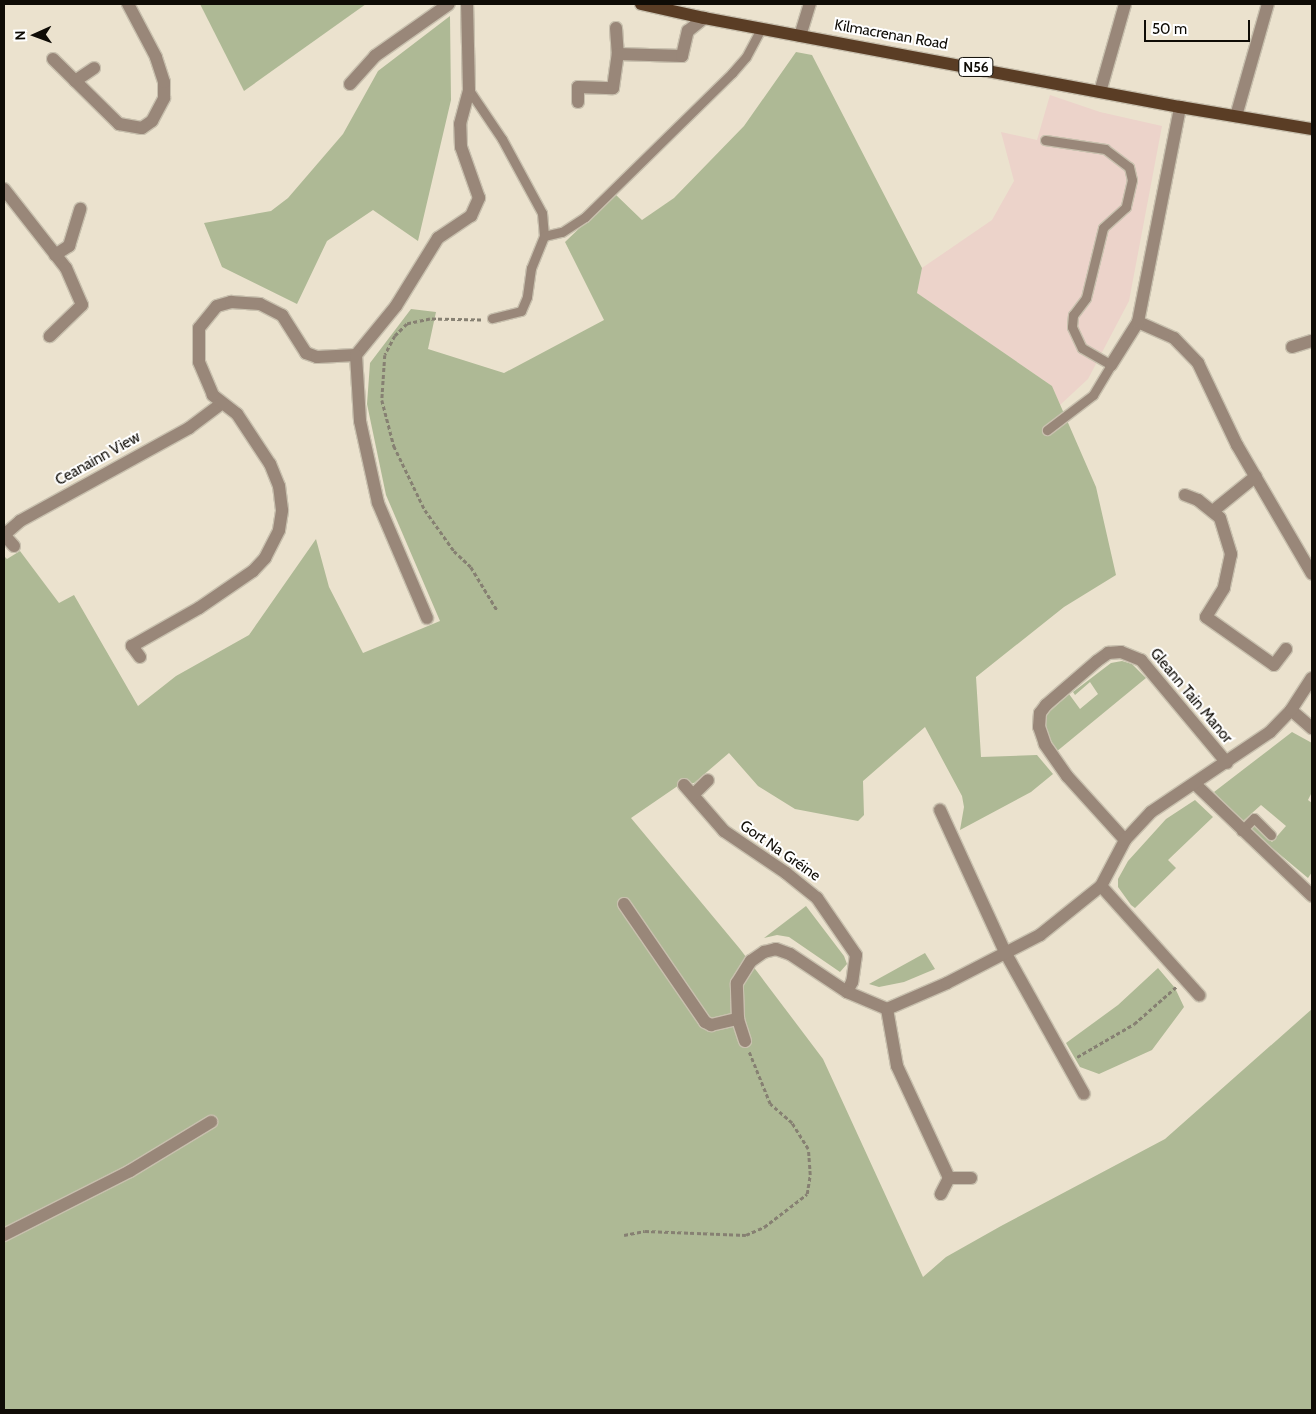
<!DOCTYPE html>
<meta charset="utf-8">
<style>
body{margin:0}
#map{position:relative;width:1316px;height:1414px;overflow:hidden;background:#ebe2ce;font-family:Cabin,sans-serif}
div>[style]{position:absolute}
.commercial>*{inset:0;background:#ecd3ca}
.green>*{inset:0;background:#aeb995}
.path>*{height:2.5px;margin-top:-1.25px;transform-origin:0;background:repeating-linear-gradient(90deg,#868072 0 4px,transparent 0 6.5px)}
.roads{filter:drop-shadow(1px 0 #c8c0ae) drop-shadow(-1px 0 #c8c0ae) drop-shadow(0 1px #c8c0ae) drop-shadow(0 -1px #c8c0ae)}
.service>*{height:9px;margin:-4.5px;padding:0 4.5px;transform-origin:4.5px;border-radius:4.5px;background:#998779}
.minor>*{height:12px;margin:-6px;padding:0 6px;transform-origin:6px;border-radius:6px;background:#998779}
.primary>*{height:12px;margin:-6px;padding:0 6px;transform-origin:6px;border-radius:6px;background:#5a3d25}
span{translate:-50% -50%;white-space:nowrap;text-align:center;line-height:1.15;-webkit-text-stroke:4px #fff;paint-order:stroke}
.shield-label span{padding:1px 4px;background:#fff;border:1px solid;border-radius:4px;-webkit-text-stroke-width:0}
.shield-label{font-size:14px;color:#0f0c06;font-weight:700}
.street-label{font-size:15px;color:#0f0c06}
.frame{position:absolute;inset:0;border:5px solid #0f0c06;pointer-events:none}
.north{position:absolute;left:10px;top:10px;width:50px;height:50px;-webkit-text-stroke:4px #fff;paint-order:stroke;rotate:268deg;font-size:14px;font-weight:700;line-height:20px;text-align:center;color:#0f0c06}
.north::after{content:'';display:block;margin:auto;width:18px;height:22px;background:#0f0c06;clip-path:polygon(50% 0,100% 100%,50% 72%,0 100%)}
.scale{position:absolute;left:1144px;top:20px;width:106px;height:22px;box-sizing:border-box;border:2px solid #0f0c06;border-top:0;padding-left:6px;font-size:15px;line-height:18px;white-space:nowrap;color:#0f0c06;-webkit-text-stroke:4px #fff;paint-order:stroke}
</style>
<div id="map">
<div class="commercial">
<i style="clip-path:polygon(1050px 95px,1100px 112px,1162px 126px,1129px 301px,1088px 379px,1060px 405px,1052px 386px,917px 293px,922px 268px,992px 220px,1014px 181px,1001px 132px,1037px 140px)"></i>
</div>
<div class="green">
<i style="clip-path:polygon(200px 4px,366px 4px,244px 91px)"></i>
<i style="clip-path:polygon(450px 16px,451px 100px,418px 241px,373px 210px,327px 241px,297px 304px,222px 267px,204px 223px,271px 211px,288px 198px,343px 134px,378px 71px)"></i>
<i style="clip-path:polygon(796px 52px,812px 55px,922px 268px,917px 293px,1052px 386px,1096px 487px,1116px 575px,1064px 607px,976px 677px,981px 757px,1037px 755px,1053px 774px,1031px 792px,960px 830px,964px 807px,962px 796px,925px 727px,863px 781px,864px 815px,858px 821px,795px 809px,758px 786px,729px 753px,694px 783px,682px 783px,631px 818px,740px 949px,823px 1059px,923px 1277px,946px 1257px,1001px 1226px,1165px 1139px,1312px 1009px,1312px 1410px,4px 1410px,4px 556px,7px 559px,20px 551px,59px 603px,74px 595px,138px 706px,176px 676px,249px 635px,316px 539px,329px 587px,363px 653px,440px 621px,386px 495px,367px 404px,370px 363px,411px 309px,436px 312px,428px 349px,504px 373px,604px 320px,565px 242px,615px 194px,642px 220px,674px 198px,744px 126px)"></i>
<i style="clip-path:polygon(1122px 661px,1132px 664px,1146px 678px,1056px 752px,1043px 722px,1047px 714px,1069px 694px,1080px 709px,1098px 694px,1090px 682px,1075px 695px,1073px 692px,1111px 663px)"></i>
<i style="clip-path:polygon(1292px 732px,1312px 743px,1312px 792px,1308px 800px,1312px 803px,1312px 872px,1308px 878px,1248px 828px,1252px 823px,1272px 842px,1286px 826px,1261px 805px,1242px 822px,1214px 792px)"></i>
<i style="clip-path:polygon(1195px 800px,1213px 817px,1168px 860px,1176px 868px,1135px 908px,1131px 905px,1118px 887px,1118px 879px,1128px 861px,1166px 819px)"></i>
<i style="clip-path:polygon(806px 906px,844px 956px,847px 964px,840px 972px,789px 937px,777px 935px,764px 938px)"></i>
<i style="clip-path:polygon(925px 953px,935px 969px,904px 982px,879px 987px,869px 984px)"></i>
<i style="clip-path:polygon(1158px 968px,1175px 988px,1184px 1007px,1152px 1050px,1099px 1074px,1080px 1067px,1066px 1043px,1118px 1005px)"></i>
</div>
<div class="path">
<i style="left:481px;top:320px;width:51px;rotate:-178.9deg"></i>
<i style="left:430px;top:319px;width:24px;rotate:168deg"></i>
<i style="left:407px;top:324px;width:17px;rotate:135deg"></i>
<i style="left:395px;top:336px;width:21px;rotate:118deg"></i>
<i style="left:385px;top:355px;width:45px;rotate:93.8deg"></i>
<i style="left:382px;top:400px;width:48px;rotate:75.4deg"></i>
<i style="left:394px;top:446px;width:71px;rotate:64.2deg"></i>
<i style="left:425px;top:510px;width:50px;rotate:54.7deg"></i>
<i style="left:454px;top:551px;width:23px;rotate:43deg"></i>
<i style="left:471px;top:567px;width:50px;rotate:58.8deg"></i>
<i style="left:1077px;top:1057px;width:66px;rotate:-30.1deg"></i>
<i style="left:1134px;top:1024px;width:56px;rotate:-41.4deg"></i>
<i style="left:624px;top:1235px;width:21px;rotate:-11deg"></i>
<i style="left:645px;top:1231px;width:101px;rotate:2.3deg"></i>
<i style="left:746px;top:1235px;width:20px;rotate:-24deg"></i>
<i style="left:764px;top:1227px;width:54px;rotate:-37.5deg"></i>
<i style="left:807px;top:1194px;width:19px;rotate:-81deg"></i>
<i style="left:810px;top:1175px;width:26px;rotate:-94deg"></i>
<i style="left:808px;top:1149px;width:31px;rotate:-122deg"></i>
<i style="left:792px;top:1123px;width:29px;rotate:-139deg"></i>
<i style="left:770px;top:1104px;width:56px;rotate:-112deg"></i>
</div>
<div class="roads">
<div class="service">
<i style="left:469px;top:90px;width:59px;rotate:56deg"></i>
<i style="left:502px;top:139px;width:84px;rotate:61.6deg"></i>
<i style="left:542px;top:213px;width:23px;rotate:85deg"></i>
<i style="left:544px;top:236px;width:35px;rotate:112deg"></i>
<i style="left:531px;top:268px;width:29px;rotate:98deg"></i>
<i style="left:527px;top:297px;width:15px;rotate:113deg"></i>
<i style="left:521px;top:311px;width:30px;rotate:166deg"></i>
<i style="left:1045px;top:140px;width:61px;rotate:8.5deg"></i>
<i style="left:1105px;top:149px;width:30px;rotate:37deg"></i>
<i style="left:1129px;top:167px;width:13px;rotate:77deg"></i>
<i style="left:1132px;top:180px;width:28px;rotate:103deg"></i>
<i style="left:1126px;top:207px;width:31px;rotate:138deg"></i>
<i style="left:1103px;top:228px;width:72px;rotate:103.7deg"></i>
<i style="left:1086px;top:298px;width:21px;rotate:127deg"></i>
<i style="left:1073px;top:315px;width:12px;rotate:95deg"></i>
<i style="left:1072px;top:327px;width:23px;rotate:65deg"></i>
<i style="left:1082px;top:348px;width:34px;rotate:30deg"></i>
<i style="left:1111px;top:365px;width:35px;rotate:121deg"></i>
<i style="left:1093px;top:395px;width:58px;rotate:142.7deg"></i>
<i style="left:544px;top:236px;width:18px;rotate:-13deg"></i>
<i style="left:562px;top:232px;width:27px;rotate:-33deg"></i>
<i style="left:585px;top:217px;width:206px;rotate:-44.4deg"></i>
<i style="left:732px;top:73px;width:21px;rotate:-49deg"></i>
<i style="left:746px;top:57px;width:32px;rotate:-62deg"></i>
<i style="left:1241px;top:831px;width:18px;rotate:-45deg"></i>
<i style="left:1254px;top:818px;width:24px;rotate:45deg"></i>
</div>
<div class="minor">
<i style="left:616px;top:28px;width:26px;rotate:86deg"></i>
<i style="left:800px;top:36px;width:34px;rotate:-73deg"></i>
<i style="left:53px;top:59px;width:93px;rotate:44.6deg"></i>
<i style="left:119px;top:124px;width:23px;rotate:10deg"></i>
<i style="left:142px;top:128px;width:12px;rotate:-35deg"></i>
<i style="left:152px;top:121px;width:26px;rotate:-62deg"></i>
<i style="left:164px;top:98px;width:16px;rotate:-90deg"></i>
<i style="left:164px;top:82px;width:26px;rotate:-108deg"></i>
<i style="left:156px;top:57px;width:60px;rotate:-117.8deg"></i>
<i style="left:75px;top:81px;width:23px;rotate:-34deg"></i>
<i style="left:350px;top:84px;width:38px;rotate:-48deg"></i>
<i style="left:375px;top:56px;width:90px;rotate:-35.1deg"></i>
<i style="left:1100px;top:92px;width:91px;rotate:-74.1deg"></i>
<i style="left:578px;top:102px;width:15px;rotate:-90deg"></i>
<i style="left:578px;top:87px;width:35px;rotate:2deg"></i>
<i style="left:613px;top:88px;width:34px;rotate:-82deg"></i>
<i style="left:618px;top:54px;width:64px;rotate:1.8deg"></i>
<i style="left:682px;top:56px;width:26px;rotate:-77deg"></i>
<i style="left:688px;top:31px;width:21px;rotate:-39deg"></i>
<i style="left:1236px;top:116px;width:116px;rotate:-74.1deg"></i>
<i style="left:4px;top:189px;width:100px;rotate:51.9deg"></i>
<i style="left:66px;top:268px;width:40px;rotate:66.6deg"></i>
<i style="left:82px;top:305px;width:45px;rotate:135.9deg"></i>
<i style="left:55px;top:255px;width:17px;rotate:-33deg"></i>
<i style="left:69px;top:246px;width:39px;rotate:-73deg"></i>
<i style="left:1138px;top:322px;width:39px;rotate:24deg"></i>
<i style="left:1174px;top:338px;width:35px;rotate:46deg"></i>
<i style="left:1198px;top:363px;width:91px;rotate:64.6deg"></i>
<i style="left:1237px;top:445px;width:149px;rotate:59.8deg"></i>
<i style="left:1292px;top:347px;width:21px;rotate:-17deg"></i>
<i style="left:356px;top:355px;width:63px;rotate:-50.8deg"></i>
<i style="left:396px;top:306px;width:80px;rotate:-58.3deg"></i>
<i style="left:438px;top:238px;width:40px;rotate:-34deg"></i>
<i style="left:471px;top:216px;width:20px;rotate:-66deg"></i>
<i style="left:479px;top:198px;width:54px;rotate:-109.4deg"></i>
<i style="left:461px;top:147px;width:23px;rotate:-92deg"></i>
<i style="left:460px;top:124px;width:35px;rotate:-75deg"></i>
<i style="left:469px;top:90px;width:86px;rotate:-91.3deg"></i>
<i style="left:1111px;top:365px;width:51px;rotate:-57.9deg"></i>
<i style="left:1138px;top:322px;width:219px;rotate:-78.9deg"></i>
<i style="left:1185px;top:495px;width:14px;rotate:21deg"></i>
<i style="left:1198px;top:500px;width:28px;rotate:39deg"></i>
<i style="left:1220px;top:518px;width:38px;rotate:73deg"></i>
<i style="left:1231px;top:554px;width:35px;rotate:102deg"></i>
<i style="left:1224px;top:588px;width:34px;rotate:122deg"></i>
<i style="left:1206px;top:617px;width:83px;rotate:35.2deg"></i>
<i style="left:1274px;top:665px;width:20px;rotate:-53deg"></i>
<i style="left:1213px;top:511px;width:55px;rotate:-39.1deg"></i>
<i style="left:14px;top:546px;width:15px;rotate:-132deg"></i>
<i style="left:4px;top:535px;width:21px;rotate:-41deg"></i>
<i style="left:20px;top:521px;width:193px;rotate:-28.8deg"></i>
<i style="left:189px;top:428px;width:40px;rotate:-37deg"></i>
<i style="left:140px;top:657px;width:14px;rotate:-126deg"></i>
<i style="left:132px;top:646px;width:77px;rotate:-29.6deg"></i>
<i style="left:199px;top:608px;width:65px;rotate:-34.4deg"></i>
<i style="left:253px;top:571px;width:18px;rotate:-47deg"></i>
<i style="left:265px;top:558px;width:31px;rotate:-63deg"></i>
<i style="left:279px;top:530px;width:20px;rotate:-81deg"></i>
<i style="left:282px;top:510px;width:24px;rotate:-97deg"></i>
<i style="left:279px;top:486px;width:24px;rotate:-112deg"></i>
<i style="left:270px;top:464px;width:60px;rotate:-123.4deg"></i>
<i style="left:237px;top:414px;width:31px;rotate:-142deg"></i>
<i style="left:213px;top:395px;width:36px;rotate:-113deg"></i>
<i style="left:199px;top:362px;width:34px;rotate:-90deg"></i>
<i style="left:199px;top:328px;width:28px;rotate:-51deg"></i>
<i style="left:217px;top:306px;width:15px;rotate:-16deg"></i>
<i style="left:231px;top:302px;width:29px;rotate:4deg"></i>
<i style="left:260px;top:304px;width:25px;rotate:27deg"></i>
<i style="left:282px;top:315px;width:45px;rotate:57.7deg"></i>
<i style="left:306px;top:353px;width:12px;rotate:20deg"></i>
<i style="left:317px;top:357px;width:39px;rotate:-3deg"></i>
<i style="left:356px;top:355px;width:66px;rotate:86.5deg"></i>
<i style="left:360px;top:421px;width:84px;rotate:77.6deg"></i>
<i style="left:378px;top:503px;width:125px;rotate:66.9deg"></i>
<i style="left:1291px;top:710px;width:28px;rotate:41deg"></i>
<i style="left:1195px;top:784px;width:162px;rotate:43.7deg"></i>
<i style="left:684px;top:785px;width:61px;rotate:49deg"></i>
<i style="left:724px;top:831px;width:75px;rotate:34.1deg"></i>
<i style="left:786px;top:873px;width:40px;rotate:39deg"></i>
<i style="left:817px;top:898px;width:69px;rotate:55.6deg"></i>
<i style="left:856px;top:955px;width:27px;rotate:98deg"></i>
<i style="left:852px;top:982px;width:11px;rotate:117deg"></i>
<i style="left:693px;top:795px;width:21px;rotate:-45deg"></i>
<i style="left:940px;top:810px;width:156px;rotate:65.4deg"></i>
<i style="left:1005px;top:952px;width:162px;rotate:60.9deg"></i>
<i style="left:1125px;top:840px;width:86px;rotate:-132.2deg"></i>
<i style="left:1067px;top:776px;width:39px;rotate:-125deg"></i>
<i style="left:1045px;top:744px;width:18px;rotate:-109deg"></i>
<i style="left:1039px;top:727px;width:14px;rotate:-86deg"></i>
<i style="left:1040px;top:713px;width:10px;rotate:-53deg"></i>
<i style="left:1046px;top:705px;width:67px;rotate:-40.8deg"></i>
<i style="left:1097px;top:661px;width:14px;rotate:-36deg"></i>
<i style="left:1108px;top:653px;width:13px;rotate:-4deg"></i>
<i style="left:1121px;top:652px;width:22px;rotate:22deg"></i>
<i style="left:1141px;top:660px;width:134px;rotate:50.1deg"></i>
<i style="left:1101px;top:886px;width:147px;rotate:48deg"></i>
<i style="left:624px;top:904px;width:143px;rotate:55.5deg"></i>
<i style="left:705px;top:1022px;width:7px;rotate:27deg"></i>
<i style="left:711px;top:1025px;width:28px;rotate:-13deg"></i>
<i style="left:887px;top:1009px;width:58px;rotate:80deg"></i>
<i style="left:897px;top:1066px;width:123px;rotate:65.1deg"></i>
<i style="left:949px;top:1178px;width:18px;rotate:117deg"></i>
<i style="left:745px;top:1041px;width:23px;rotate:-108deg"></i>
<i style="left:738px;top:1019px;width:36px;rotate:-92deg"></i>
<i style="left:737px;top:983px;width:26px;rotate:-58deg"></i>
<i style="left:751px;top:961px;width:16px;rotate:-35deg"></i>
<i style="left:764px;top:952px;width:12px;rotate:-14deg"></i>
<i style="left:776px;top:949px;width:15px;rotate:20deg"></i>
<i style="left:790px;top:954px;width:69px;rotate:33.7deg"></i>
<i style="left:847px;top:992px;width:43px;rotate:23deg"></i>
<i style="left:887px;top:1009px;width:65px;rotate:-23.4deg"></i>
<i style="left:947px;top:983px;width:105px;rotate:-27.3deg"></i>
<i style="left:1040px;top:935px;width:78px;rotate:-38.8deg"></i>
<i style="left:1101px;top:886px;width:52px;rotate:-62.4deg"></i>
<i style="left:1125px;top:840px;width:38px;rotate:-47deg"></i>
<i style="left:1151px;top:812px;width:143px;rotate:-33.9deg"></i>
<i style="left:1270px;top:732px;width:30px;rotate:-46deg"></i>
<i style="left:1291px;top:710px;width:38px;rotate:-57deg"></i>
<i style="left:949px;top:1178px;width:22px"></i>
<i style="left:4px;top:1235px;width:141px;rotate:-26.9deg"></i>
<i style="left:130px;top:1171px;width:95px;rotate:-31.2deg"></i>
</div>
<div class="primary">
<i style="left:641px;top:4px;width:65px;rotate:12.5deg"></i>
<i style="left:704px;top:18px;width:484px;rotate:10.6deg"></i>
<i style="left:1180px;top:107px;width:134px;rotate:9.5deg"></i>
</div>
</div>
<div class="shield-label">
<span style="left:976px;top:67px">N56</span>
</div>
<div class="street-label">
<span style="left:891px;top:35px;rotate:10deg">Kilmacrenan Road</span>
<span style="left:98px;top:459px;rotate:-29deg">Ceanainn View</span>
<span style="left:1191px;top:696px;rotate:50deg">Gleann Tain Manor</span>
<span style="left:780px;top:851px;rotate:35deg">Gort Na Gréine</span>
</div>
<div class="frame"></div>
<div class="north">N</div>
<div class="scale">50 m</div>
</div>
